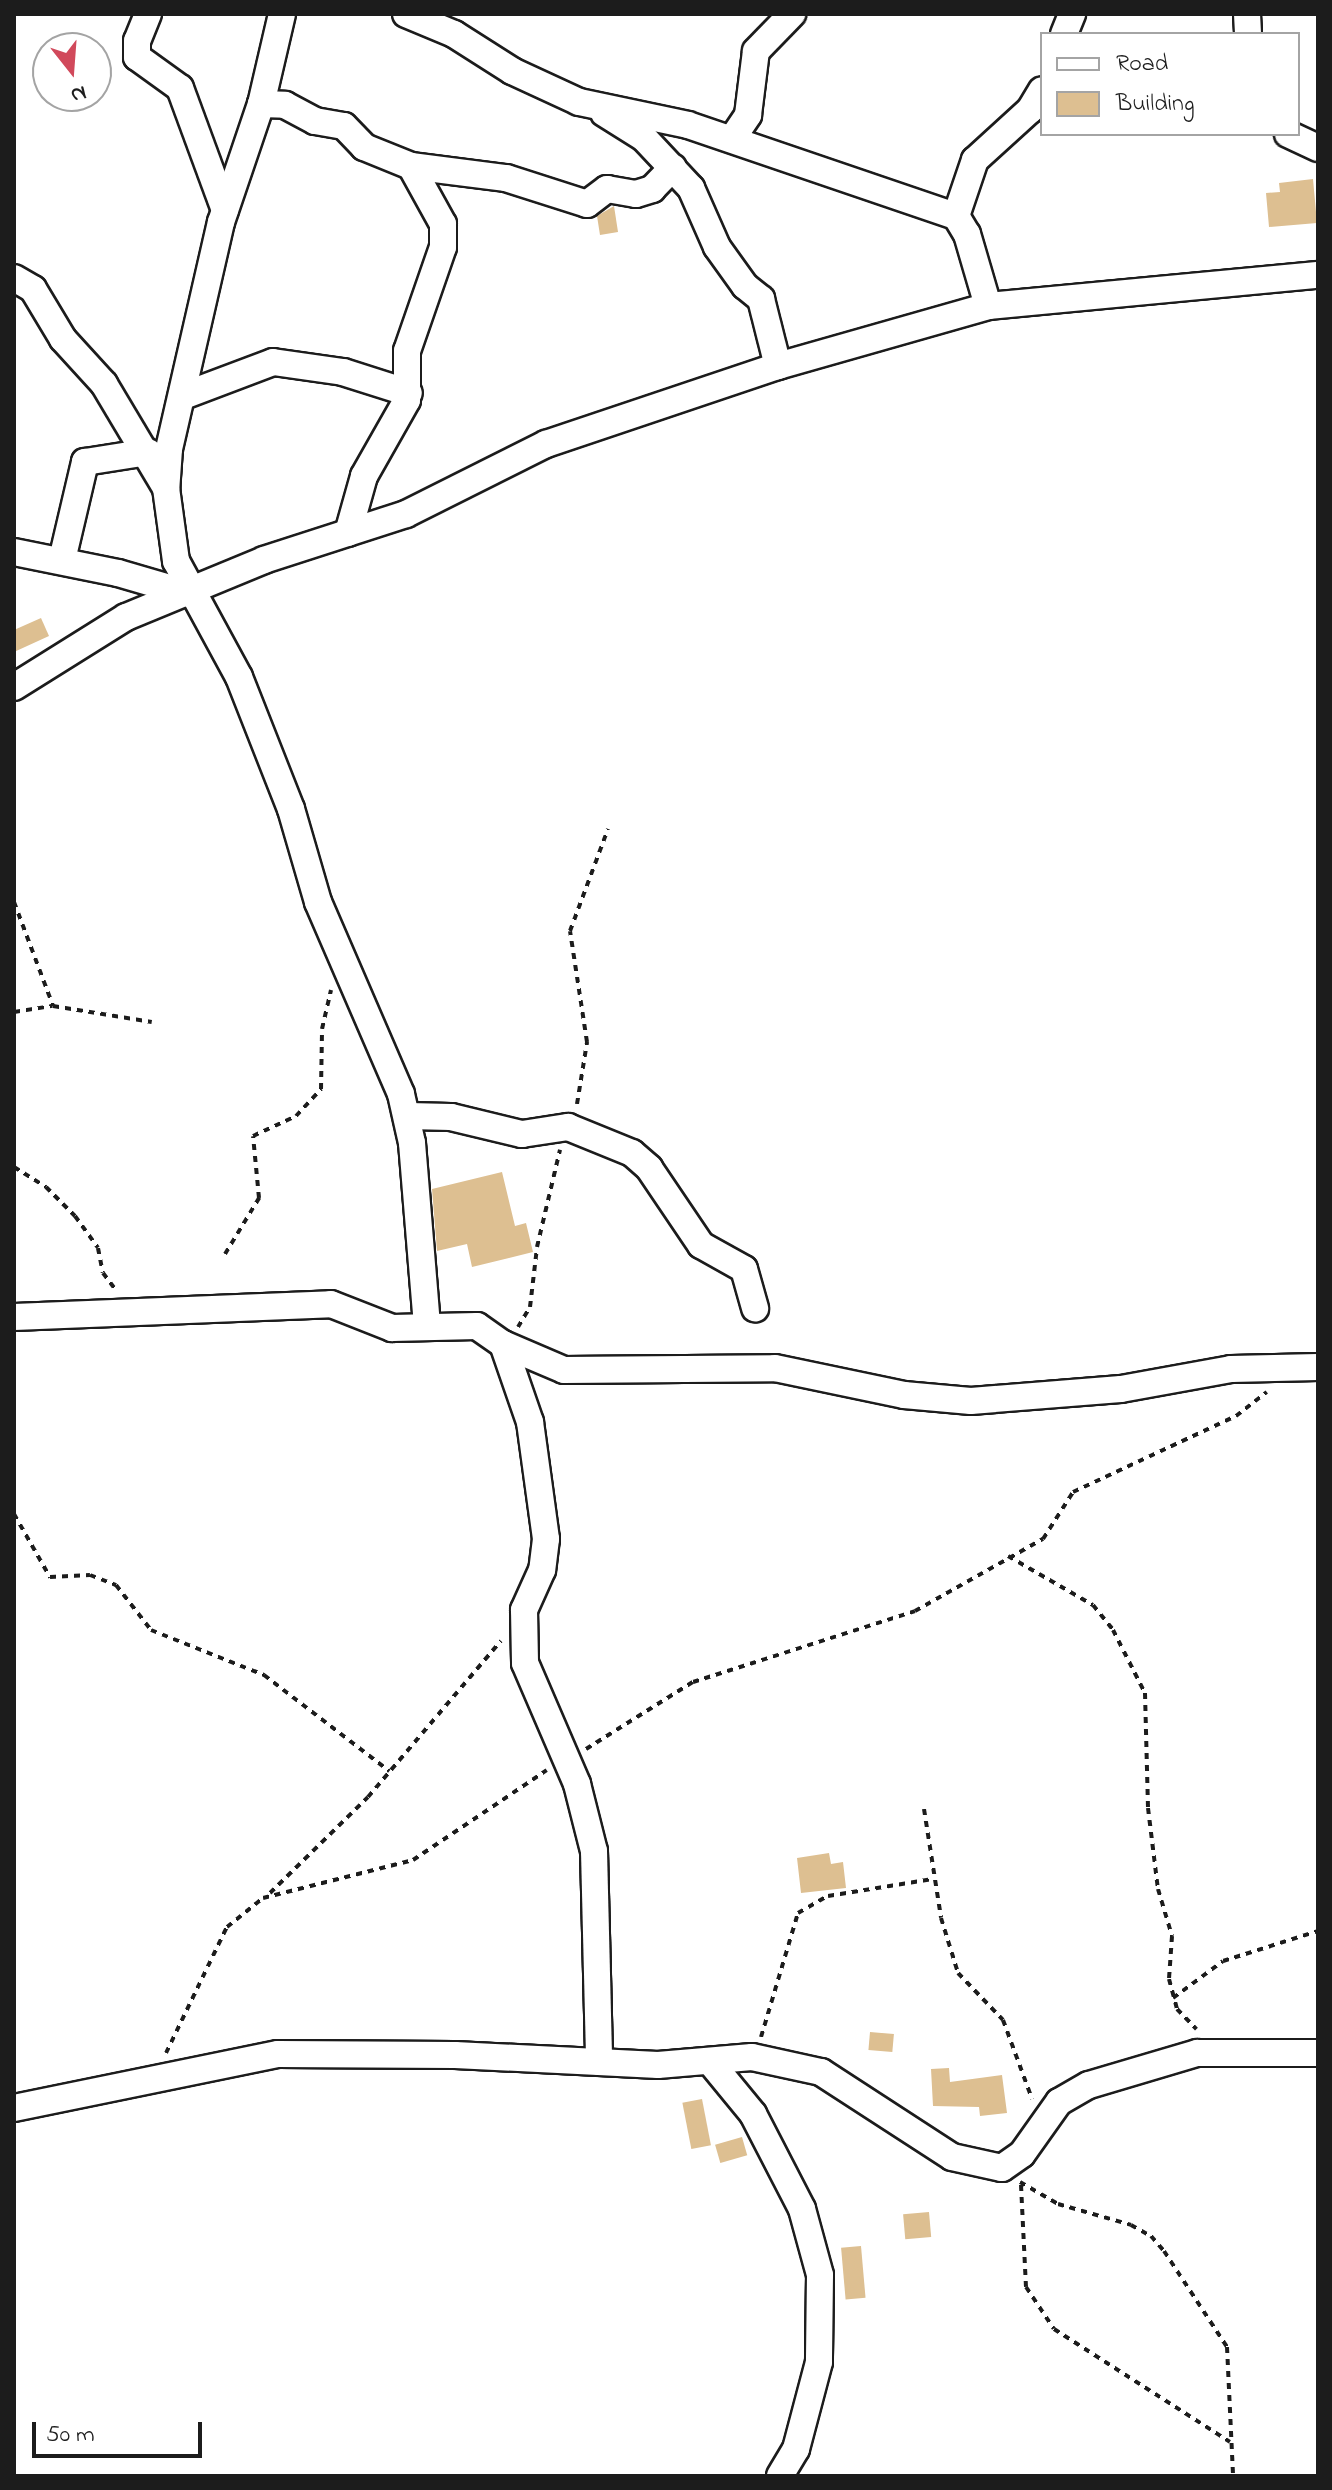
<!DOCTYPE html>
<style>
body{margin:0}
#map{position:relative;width:1332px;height:2490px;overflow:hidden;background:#fff;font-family:"Indie Flower",sans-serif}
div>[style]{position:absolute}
.building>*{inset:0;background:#ddbf91;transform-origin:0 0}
.path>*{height:4px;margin-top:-2px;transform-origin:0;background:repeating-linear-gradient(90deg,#1c1c1c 0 6px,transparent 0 12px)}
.roads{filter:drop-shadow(2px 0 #1c1c1c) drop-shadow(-2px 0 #1c1c1c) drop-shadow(0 2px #1c1c1c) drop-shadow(0 -2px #1c1c1c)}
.minor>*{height:26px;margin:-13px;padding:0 13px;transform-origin:13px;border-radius:13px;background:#fff}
span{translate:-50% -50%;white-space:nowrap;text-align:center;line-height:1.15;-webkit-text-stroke:8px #fff;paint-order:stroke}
.frame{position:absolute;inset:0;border:16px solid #1c1c1c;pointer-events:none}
.legend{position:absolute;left:1040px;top:32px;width:260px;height:104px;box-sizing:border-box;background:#fff;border:2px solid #a4a4a4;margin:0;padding:10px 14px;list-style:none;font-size:24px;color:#1c1c1c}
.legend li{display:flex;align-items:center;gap:16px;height:40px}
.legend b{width:40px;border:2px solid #a4a4a4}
.north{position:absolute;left:32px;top:32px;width:80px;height:80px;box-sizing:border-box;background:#fff;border:2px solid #a4a4a4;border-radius:50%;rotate:163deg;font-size:22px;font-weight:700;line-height:32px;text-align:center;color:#1c1c1c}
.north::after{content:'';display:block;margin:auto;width:28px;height:36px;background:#d1495b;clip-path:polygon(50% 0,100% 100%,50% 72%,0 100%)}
.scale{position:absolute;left:32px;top:2422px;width:170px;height:36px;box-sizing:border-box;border:4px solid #1c1c1c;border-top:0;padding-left:10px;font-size:24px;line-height:28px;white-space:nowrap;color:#1c1c1c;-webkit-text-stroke:6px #fff;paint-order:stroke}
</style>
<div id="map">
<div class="building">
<i style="clip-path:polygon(1313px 179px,1317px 223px,1269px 227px,1266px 193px,1280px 192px,1279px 183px)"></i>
<i style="clip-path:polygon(614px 206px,618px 232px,600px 235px,597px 216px)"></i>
<i style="clip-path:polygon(41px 618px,49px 636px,14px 652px,14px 630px)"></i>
<i style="clip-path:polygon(502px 1172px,515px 1226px,526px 1223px,533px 1252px,472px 1267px,467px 1244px,437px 1251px,432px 1189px)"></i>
<i style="clip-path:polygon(829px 1853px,831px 1864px,843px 1862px,846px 1888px,801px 1893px,797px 1858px)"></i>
<i style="left:870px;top:2032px;width:24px;height:18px;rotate:5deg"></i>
<i style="clip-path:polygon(949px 2068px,950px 2082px,1002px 2075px,1007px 2113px,980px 2116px,979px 2107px,933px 2106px,931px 2069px)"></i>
<i style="left:702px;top:2099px;width:47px;height:20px;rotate:79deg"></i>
<i style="left:742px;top:2137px;width:19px;height:28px;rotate:74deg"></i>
<i style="left:929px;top:2212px;width:25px;height:26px;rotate:85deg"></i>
<i style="left:861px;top:2246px;width:52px;height:20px;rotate:85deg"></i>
</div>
<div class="path">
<i style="left:14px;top:902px;width:111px;rotate:69.4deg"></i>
<i style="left:14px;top:1012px;width:39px;rotate:-9deg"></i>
<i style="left:53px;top:1006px;width:100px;rotate:9.2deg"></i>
<i style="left:577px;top:1104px;width:63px;rotate:-80.8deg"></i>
<i style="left:587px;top:1042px;width:112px;rotate:-98.7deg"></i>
<i style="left:570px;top:931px;width:109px;rotate:-69.6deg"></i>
<i style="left:14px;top:1167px;width:38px;rotate:32deg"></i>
<i style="left:46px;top:1187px;width:41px;rotate:45deg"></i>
<i style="left:75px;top:1216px;width:39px;rotate:54deg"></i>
<i style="left:98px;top:1248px;width:25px;rotate:79deg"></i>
<i style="left:103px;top:1273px;width:21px;rotate:53deg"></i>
<i style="left:225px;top:1254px;width:66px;rotate:-58.7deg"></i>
<i style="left:259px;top:1198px;width:62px;rotate:-95.5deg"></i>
<i style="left:253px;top:1136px;width:47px;rotate:-24.9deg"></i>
<i style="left:296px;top:1116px;width:37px;rotate:-47deg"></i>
<i style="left:321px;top:1089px;width:60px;rotate:-89deg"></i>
<i style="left:322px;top:1029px;width:40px;rotate:-77deg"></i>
<i style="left:518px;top:1327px;width:23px;rotate:-59deg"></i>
<i style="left:530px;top:1307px;width:60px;rotate:-83.3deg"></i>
<i style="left:537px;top:1247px;width:100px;rotate:-76.7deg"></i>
<i style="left:14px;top:1514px;width:73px;rotate:60.3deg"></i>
<i style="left:50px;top:1577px;width:40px;rotate:-2.9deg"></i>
<i style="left:90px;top:1575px;width:28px;rotate:21deg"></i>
<i style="left:116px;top:1585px;width:57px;rotate:52.1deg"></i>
<i style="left:151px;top:1630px;width:122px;rotate:21.7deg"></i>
<i style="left:264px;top:1675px;width:158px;rotate:37.5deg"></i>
<i style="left:1008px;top:1556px;width:98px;rotate:30deg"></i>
<i style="left:1093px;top:1605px;width:32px;rotate:51deg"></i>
<i style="left:1113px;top:1630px;width:71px;rotate:63.1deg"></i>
<i style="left:1145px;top:1693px;width:115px;rotate:88.5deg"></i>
<i style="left:1148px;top:1808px;width:82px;rotate:83deg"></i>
<i style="left:1158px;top:1889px;width:49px;rotate:73.4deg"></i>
<i style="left:1172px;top:1936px;width:43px;rotate:94deg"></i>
<i style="left:1169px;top:1979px;width:31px;rotate:75deg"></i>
<i style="left:1177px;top:2009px;width:28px;rotate:46deg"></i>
<i style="left:586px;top:1749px;width:126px;rotate:-32.1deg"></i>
<i style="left:693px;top:1682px;width:233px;rotate:-17.7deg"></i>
<i style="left:915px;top:1611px;width:147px;rotate:-29.4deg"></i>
<i style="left:1043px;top:1539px;width:56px;rotate:-57.4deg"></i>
<i style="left:1073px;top:1492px;width:180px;rotate:-25deg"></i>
<i style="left:1236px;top:1416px;width:39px;rotate:-38deg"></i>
<i style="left:924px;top:1809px;width:110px;rotate:81.1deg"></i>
<i style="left:941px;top:1918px;width:58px;rotate:72.8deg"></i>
<i style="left:958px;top:1973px;width:65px;rotate:46.2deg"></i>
<i style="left:1003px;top:2020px;width:84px;rotate:69.8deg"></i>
<i style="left:270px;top:1893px;width:137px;rotate:-44.4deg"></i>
<i style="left:368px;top:1797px;width:205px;rotate:-49.6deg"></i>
<i style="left:1173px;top:1998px;width:62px;rotate:-36.5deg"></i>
<i style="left:1223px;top:1961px;width:100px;rotate:-17.5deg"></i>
<i style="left:761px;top:2037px;width:129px;rotate:-73.4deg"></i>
<i style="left:798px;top:1913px;width:34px;rotate:-30deg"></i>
<i style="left:828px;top:1896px;width:106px;rotate:-9.2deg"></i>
<i style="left:166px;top:2053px;width:140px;rotate:-64.2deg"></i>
<i style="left:227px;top:1927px;width:46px;rotate:-38.9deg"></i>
<i style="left:263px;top:1898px;width:155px;rotate:-14.2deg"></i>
<i style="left:413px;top:1860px;width:161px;rotate:-33.9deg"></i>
<i style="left:1020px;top:2182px;width:44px;rotate:30.1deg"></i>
<i style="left:1058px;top:2204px;width:76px;rotate:16deg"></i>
<i style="left:1131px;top:2225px;width:23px;rotate:29deg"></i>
<i style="left:1151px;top:2236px;width:20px;rotate:49deg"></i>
<i style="left:1164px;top:2251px;width:115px;rotate:56.7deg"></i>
<i style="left:1227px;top:2347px;width:129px;rotate:87.3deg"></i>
<i style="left:1021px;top:2185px;width:102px;rotate:87.2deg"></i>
<i style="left:1026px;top:2287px;width:50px;rotate:56.3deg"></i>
<i style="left:1054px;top:2329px;width:209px;rotate:32.7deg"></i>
</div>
<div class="roads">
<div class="minor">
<i style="left:148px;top:14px;width:29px;rotate:112deg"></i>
<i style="left:137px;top:41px;width:16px;rotate:90deg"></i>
<i style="left:137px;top:57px;width:53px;rotate:35.8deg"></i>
<i style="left:180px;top:88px;width:130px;rotate:69.8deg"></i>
<i style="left:282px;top:14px;width:92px;rotate:103.1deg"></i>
<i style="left:261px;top:104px;width:125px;rotate:108.7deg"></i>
<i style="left:221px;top:222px;width:233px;rotate:102.9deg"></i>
<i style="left:169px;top:449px;width:39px;rotate:94deg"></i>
<i style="left:166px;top:488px;width:74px;rotate:82.2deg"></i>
<i style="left:176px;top:561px;width:132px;rotate:61.5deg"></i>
<i style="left:239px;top:677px;width:142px;rotate:68.5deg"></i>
<i style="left:291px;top:809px;width:97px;rotate:73.8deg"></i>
<i style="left:318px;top:902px;width:209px;rotate:66.6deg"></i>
<i style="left:401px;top:1094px;width:50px;rotate:77.3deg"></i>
<i style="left:412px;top:1143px;width:183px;rotate:85.3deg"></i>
<i style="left:406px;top:14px;width:52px;rotate:22.6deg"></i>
<i style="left:454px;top:34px;width:69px;rotate:32.5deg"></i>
<i style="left:512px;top:71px;width:74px;rotate:24.8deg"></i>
<i style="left:579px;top:102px;width:111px;rotate:11.9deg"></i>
<i style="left:688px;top:125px;width:283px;rotate:18.8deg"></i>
<i style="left:956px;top:216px;width:21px;rotate:59deg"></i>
<i style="left:967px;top:234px;width:75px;rotate:73.7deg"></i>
<i style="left:1247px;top:14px;width:20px;rotate:87deg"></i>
<i style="left:1064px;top:34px;width:22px;rotate:-68deg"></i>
<i style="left:261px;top:104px;width:24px;rotate:2deg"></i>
<i style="left:285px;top:105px;width:34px;rotate:28deg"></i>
<i style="left:315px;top:121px;width:29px;rotate:10deg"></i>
<i style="left:344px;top:126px;width:29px;rotate:46deg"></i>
<i style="left:364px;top:147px;width:51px;rotate:22deg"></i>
<i style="left:411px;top:166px;width:96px;rotate:7.2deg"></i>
<i style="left:506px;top:178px;width:85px;rotate:17.8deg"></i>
<i style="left:587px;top:204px;width:25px;rotate:-37deg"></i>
<i style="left:607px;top:189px;width:29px;rotate:10deg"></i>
<i style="left:636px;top:194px;width:17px;rotate:-17deg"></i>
<i style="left:652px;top:189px;width:30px;rotate:-46deg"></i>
<i style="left:604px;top:113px;width:47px;rotate:32deg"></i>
<i style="left:644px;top:138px;width:69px;rotate:46.8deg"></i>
<i style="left:691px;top:188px;width:64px;rotate:66.2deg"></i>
<i style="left:717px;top:247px;width:48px;rotate:54.3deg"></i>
<i style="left:745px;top:286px;width:21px;rotate:39deg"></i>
<i style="left:761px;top:299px;width:69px;rotate:75.8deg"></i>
<i style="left:1288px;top:134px;width:33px;rotate:25deg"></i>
<i style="left:732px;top:139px;width:29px;rotate:-56deg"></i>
<i style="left:748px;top:115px;width:64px;rotate:-82.9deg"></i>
<i style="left:756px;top:51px;width:52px;rotate:-45.8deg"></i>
<i style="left:956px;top:216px;width:59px;rotate:-71.3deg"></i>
<i style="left:975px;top:160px;width:74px;rotate:-42.3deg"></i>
<i style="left:1030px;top:110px;width:23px;rotate:-59deg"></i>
<i style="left:14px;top:278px;width:22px;rotate:30deg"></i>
<i style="left:33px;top:289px;width:58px;rotate:59deg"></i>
<i style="left:63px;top:339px;width:61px;rotate:47.7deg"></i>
<i style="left:104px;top:384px;width:121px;rotate:59.2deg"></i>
<i style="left:183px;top:396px;width:96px;rotate:-20.7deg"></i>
<i style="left:273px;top:362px;width:71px;rotate:8.1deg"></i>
<i style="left:343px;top:372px;width:69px;rotate:17.7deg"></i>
<i style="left:348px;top:533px;width:59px;rotate:-74.3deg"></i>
<i style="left:364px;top:476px;width:87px;rotate:-60.5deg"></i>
<i style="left:407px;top:400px;width:49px;rotate:-90deg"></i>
<i style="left:407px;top:351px;width:110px;rotate:-70.9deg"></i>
<i style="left:443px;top:247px;width:23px;rotate:-90deg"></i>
<i style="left:443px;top:224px;width:66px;rotate:-118.9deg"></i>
<i style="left:14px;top:552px;width:106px;rotate:11.4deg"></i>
<i style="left:118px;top:573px;width:75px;rotate:16.3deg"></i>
<i style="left:62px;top:560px;width:101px;rotate:-76.8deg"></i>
<i style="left:85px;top:462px;width:64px;rotate:-9deg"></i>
<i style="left:14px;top:687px;width:132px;rotate:-32deg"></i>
<i style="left:126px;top:617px;width:149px;rotate:-22.4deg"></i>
<i style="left:264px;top:560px;width:149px;rotate:-17.9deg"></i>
<i style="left:406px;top:514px;width:157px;rotate:-26.6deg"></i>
<i style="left:546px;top:444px;width:245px;rotate:-18.6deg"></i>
<i style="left:778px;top:366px;width:218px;rotate:-15.9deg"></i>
<i style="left:988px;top:306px;width:331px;rotate:-5.4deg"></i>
<i style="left:408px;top:1116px;width:43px;rotate:1.3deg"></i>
<i style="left:451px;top:1117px;width:73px;rotate:13.5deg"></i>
<i style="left:522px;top:1134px;width:47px;rotate:-8.7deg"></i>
<i style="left:568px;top:1127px;width:69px;rotate:22.1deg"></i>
<i style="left:632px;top:1153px;width:23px;rotate:41deg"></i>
<i style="left:649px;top:1168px;width:93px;rotate:56deg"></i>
<i style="left:701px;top:1245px;width:49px;rotate:29.2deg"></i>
<i style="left:744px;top:1269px;width:41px;rotate:74.2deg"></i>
<i style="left:14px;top:1317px;width:317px;rotate:-2.3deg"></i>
<i style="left:331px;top:1304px;width:66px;rotate:21.5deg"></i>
<i style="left:392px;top:1328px;width:85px;rotate:-1.3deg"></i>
<i style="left:477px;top:1326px;width:32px;rotate:35deg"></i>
<i style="left:503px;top:1344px;width:66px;rotate:23.1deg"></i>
<i style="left:564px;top:1370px;width:211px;rotate:-0.5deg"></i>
<i style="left:775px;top:1368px;width:132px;rotate:11.8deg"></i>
<i style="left:904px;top:1395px;width:67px;rotate:5.1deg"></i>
<i style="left:971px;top:1401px;width:150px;rotate:-4.6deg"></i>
<i style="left:1121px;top:1389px;width:112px;rotate:-10.3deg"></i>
<i style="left:1231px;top:1369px;width:87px;rotate:-1.3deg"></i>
<i style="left:503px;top:1344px;width:83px;rotate:70.9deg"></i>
<i style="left:530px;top:1422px;width:118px;rotate:82.2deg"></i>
<i style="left:546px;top:1539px;width:31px;rotate:97deg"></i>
<i style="left:542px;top:1570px;width:44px;rotate:114.2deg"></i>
<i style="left:524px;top:1610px;width:53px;rotate:88.9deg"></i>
<i style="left:525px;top:1663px;width:132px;rotate:66.7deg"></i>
<i style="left:577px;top:1784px;width:69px;rotate:75.8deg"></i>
<i style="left:594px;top:1851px;width:211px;rotate:88.6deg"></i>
<i style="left:712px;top:2064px;width:65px;rotate:50.6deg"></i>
<i style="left:753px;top:2114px;width:107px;rotate:62.7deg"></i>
<i style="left:802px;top:2209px;width:68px;rotate:74.7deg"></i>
<i style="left:820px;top:2275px;width:87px;rotate:90.7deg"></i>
<i style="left:819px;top:2362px;width:90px;rotate:104.8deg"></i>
<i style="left:796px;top:2449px;width:31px;rotate:121deg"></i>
<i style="left:14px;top:2108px;width:269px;rotate:-11.6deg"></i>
<i style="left:278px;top:2054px;width:177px;rotate:0.3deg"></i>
<i style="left:455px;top:2055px;width:203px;rotate:2.8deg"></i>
<i style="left:658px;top:2065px;width:94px;rotate:-4.9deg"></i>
<i style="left:752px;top:2057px;width:71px;rotate:12.3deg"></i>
<i style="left:821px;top:2072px;width:156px;rotate:33deg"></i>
<i style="left:952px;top:2157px;width:51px;rotate:12.4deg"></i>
<i style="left:1002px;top:2168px;width:24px;rotate:-35deg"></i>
<i style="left:1022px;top:2154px;width:64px;rotate:-54.6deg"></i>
<i style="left:1059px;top:2102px;width:34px;rotate:-30deg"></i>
<i style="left:1089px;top:2085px;width:113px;rotate:-16.5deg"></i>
<i style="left:1197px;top:2053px;width:121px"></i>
</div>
</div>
<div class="frame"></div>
<ul class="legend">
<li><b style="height:10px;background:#fff"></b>Road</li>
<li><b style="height:22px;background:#ddbf91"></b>Building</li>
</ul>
<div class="north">N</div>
<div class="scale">50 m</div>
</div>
